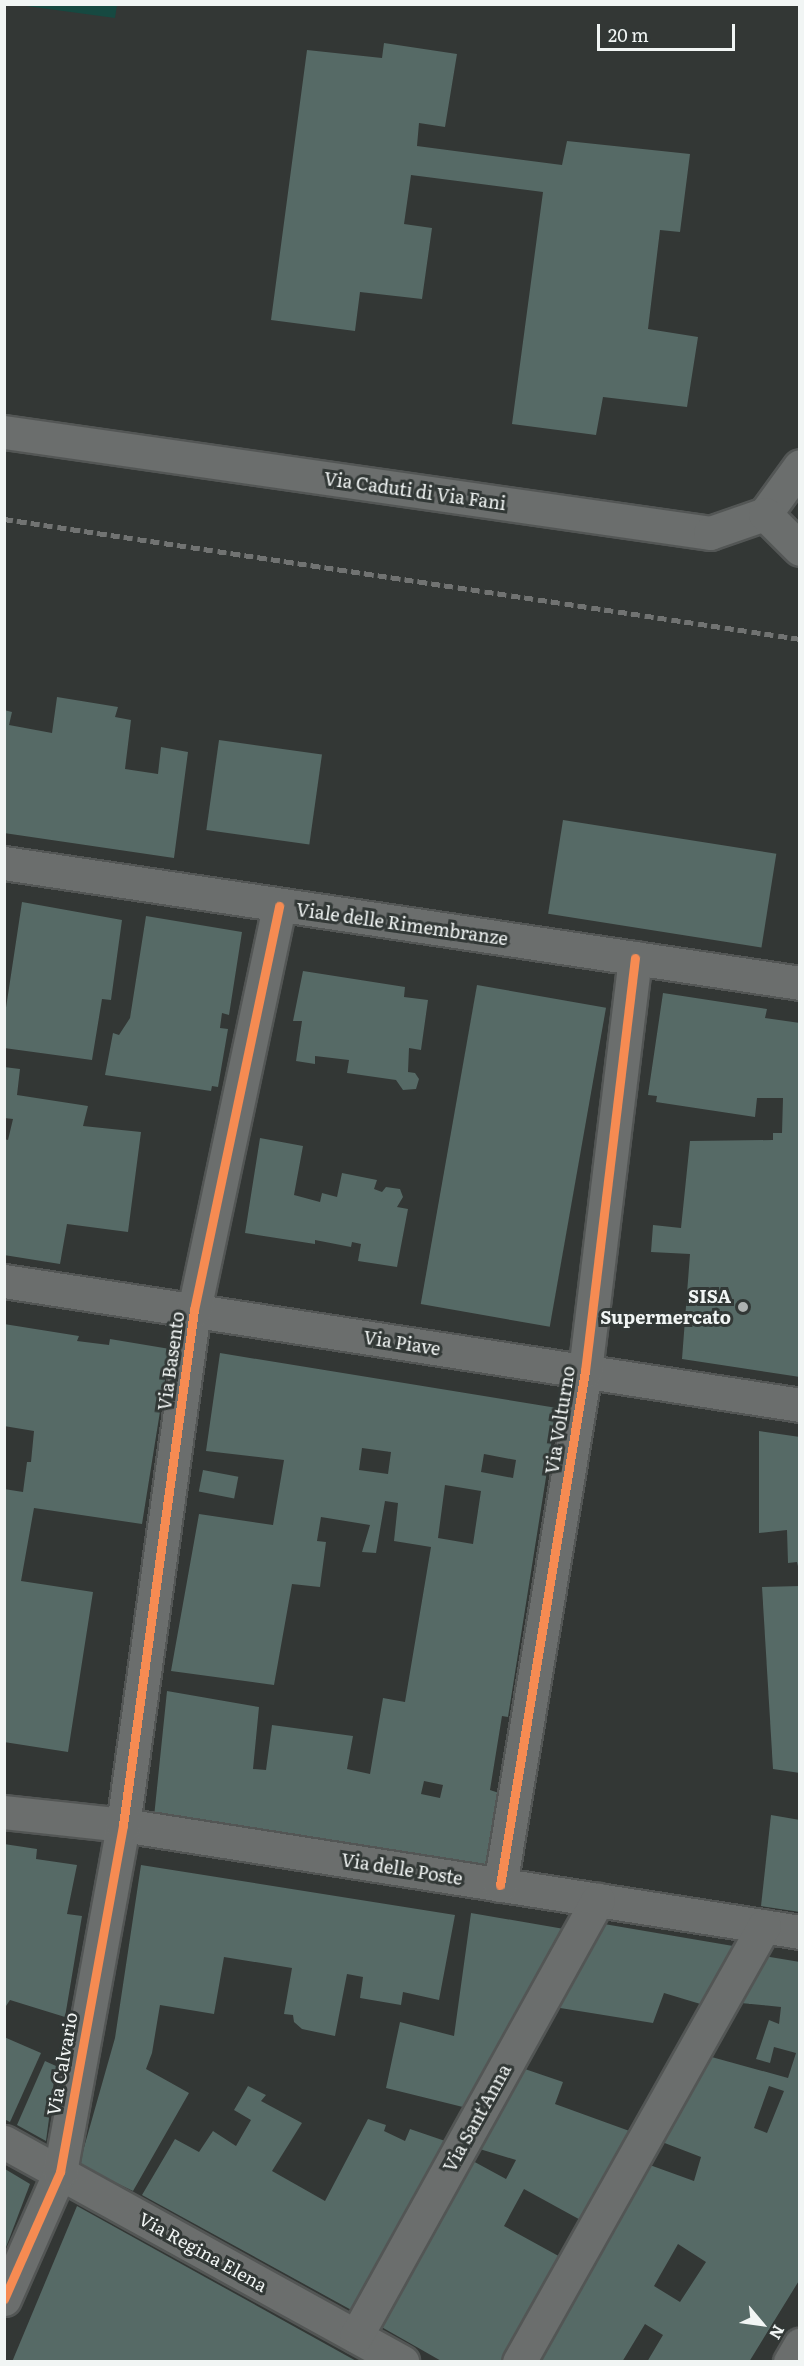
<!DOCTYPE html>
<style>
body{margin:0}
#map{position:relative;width:804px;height:2366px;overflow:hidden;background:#333735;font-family:Literata,serif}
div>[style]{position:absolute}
.green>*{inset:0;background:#164941}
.building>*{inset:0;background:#566a66;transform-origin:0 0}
.roads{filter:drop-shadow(2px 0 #535655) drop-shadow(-2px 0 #535655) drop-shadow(0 2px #535655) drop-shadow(0 -2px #535655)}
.street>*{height:33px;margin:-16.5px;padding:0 16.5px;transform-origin:16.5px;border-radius:16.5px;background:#6b6e6d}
.secondary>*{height:33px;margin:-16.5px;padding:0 16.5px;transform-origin:16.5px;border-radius:16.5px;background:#6b6e6d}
.rail>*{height:4.5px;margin-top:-2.25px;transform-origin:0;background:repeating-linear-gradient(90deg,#717372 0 9px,transparent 0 13.5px)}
.cycleway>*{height:9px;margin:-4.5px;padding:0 4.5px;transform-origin:4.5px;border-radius:4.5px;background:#f68b52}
.dots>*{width:16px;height:16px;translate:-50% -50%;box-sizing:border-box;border:3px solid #323836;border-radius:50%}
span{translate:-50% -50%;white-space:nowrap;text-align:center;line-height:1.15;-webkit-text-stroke:6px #323836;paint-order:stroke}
.street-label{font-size:18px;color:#f1f5f4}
.poi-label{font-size:18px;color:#f1f5f4;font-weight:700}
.right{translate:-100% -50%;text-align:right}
.frame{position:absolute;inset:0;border:6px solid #f1f5f4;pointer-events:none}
.north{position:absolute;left:732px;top:2294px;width:60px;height:60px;-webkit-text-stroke:4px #323836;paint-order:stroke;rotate:119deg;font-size:16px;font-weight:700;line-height:24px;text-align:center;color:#f1f5f4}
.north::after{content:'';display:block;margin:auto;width:21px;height:27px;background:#f1f5f4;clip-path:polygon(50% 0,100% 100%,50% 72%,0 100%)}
.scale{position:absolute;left:597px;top:24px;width:138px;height:27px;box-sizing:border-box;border:3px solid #f1f5f4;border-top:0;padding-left:8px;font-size:18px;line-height:21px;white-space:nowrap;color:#f1f5f4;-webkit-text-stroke:4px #323836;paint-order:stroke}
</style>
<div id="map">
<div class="green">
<i style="clip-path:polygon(19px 5px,117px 5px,115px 18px)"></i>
</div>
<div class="building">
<i style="clip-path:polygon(384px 43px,457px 54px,445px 127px,419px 123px,417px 146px,562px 165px,567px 141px,690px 154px,680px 232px,660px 230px,648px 329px,698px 337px,687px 407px,603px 397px,596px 435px,512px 424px,543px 192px,411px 175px,404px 224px,432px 228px,422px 299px,360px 292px,355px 331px,271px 320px,307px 50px,382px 58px)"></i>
<i style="clip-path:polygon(57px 697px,118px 707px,115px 717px,131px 720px,125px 769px,158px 774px,161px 747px,188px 752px,174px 858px,4px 833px,4px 710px,12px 712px,9px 725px,52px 733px)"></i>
<i style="left:219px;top:740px;width:104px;height:91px;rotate:8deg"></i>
<i style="left:563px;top:820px;width:216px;height:95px;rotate:9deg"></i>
<i style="clip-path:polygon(22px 902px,122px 920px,111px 1000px,102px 999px,92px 1060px,4px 1048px,4px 1021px)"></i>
<i style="clip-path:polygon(146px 916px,242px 932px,229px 1015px,222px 1013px,220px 1028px,228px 1029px,218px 1087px,212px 1086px,211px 1091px,105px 1075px,113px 1033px,119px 1035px,130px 1018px)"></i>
<i style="clip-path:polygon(303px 971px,405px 987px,404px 997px,428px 1000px,421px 1050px,409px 1048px,408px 1072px,415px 1073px,419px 1079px,416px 1089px,403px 1090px,396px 1080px,347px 1073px,349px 1060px,315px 1056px,315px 1064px,296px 1061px,302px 1021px,293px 1021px)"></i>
<i style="left:477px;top:985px;width:131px;height:324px;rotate:10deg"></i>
<i style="clip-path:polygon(663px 993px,767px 1009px,765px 1018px,800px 1023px,800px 1377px,682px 1359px,690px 1254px,651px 1252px,653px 1225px,681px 1228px,690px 1141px,773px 1140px,773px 1133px,782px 1133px,783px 1098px,757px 1098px,755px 1117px,656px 1102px,657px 1096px,648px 1095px)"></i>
<i style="clip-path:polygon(4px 1067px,20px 1069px,17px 1095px,88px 1106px,83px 1126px,141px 1132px,128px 1232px,67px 1224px,60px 1264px,4px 1255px,4px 1139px,8px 1140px,13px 1119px,4px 1118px)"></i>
<i style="clip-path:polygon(260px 1138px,303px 1146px,294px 1195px,320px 1202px,322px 1193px,337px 1197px,342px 1173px,377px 1180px,374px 1189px,382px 1192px,386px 1187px,400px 1189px,403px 1197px,397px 1207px,408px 1209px,397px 1267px,358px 1261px,361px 1244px,352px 1242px,351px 1247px,315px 1240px,315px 1244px,245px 1233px)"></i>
<i style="clip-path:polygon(4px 1324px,79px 1336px,77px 1341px,109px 1345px,110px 1339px,170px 1349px,142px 1524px,34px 1508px,21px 1581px,93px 1592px,68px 1752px,4px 1742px,4px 1489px,23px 1492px,27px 1462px,31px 1462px,34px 1431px,4px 1426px)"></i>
<i style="clip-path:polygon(evenodd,220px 1353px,557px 1408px,508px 1717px,502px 1716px,490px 1790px,499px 1793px,487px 1868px,154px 1817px,167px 1691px,259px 1707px,253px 1769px,266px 1770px,272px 1725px,353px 1736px,347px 1769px,370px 1774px,383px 1698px,405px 1702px,431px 1547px,394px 1541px,398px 1503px,385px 1501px,376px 1553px,362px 1552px,370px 1525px,321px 1517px,317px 1541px,326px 1542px,320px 1587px,292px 1584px,274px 1685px,171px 1671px,199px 1514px,273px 1525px,284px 1460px,206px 1451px,220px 1353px,362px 1448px,391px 1452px,388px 1474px,359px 1470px,362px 1448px,220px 1353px,484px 1454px,516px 1460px,513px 1478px,481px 1472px,484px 1454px,220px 1353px,445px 1485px,481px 1491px,473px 1544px,438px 1538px,445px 1485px,220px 1353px,424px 1781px,443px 1785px,440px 1798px,421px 1794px,424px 1781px)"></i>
<i style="clip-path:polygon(759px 1431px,800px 1437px,800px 1575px,797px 1562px,788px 1563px,787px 1530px,759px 1533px)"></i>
<i style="left:203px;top:1470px;width:36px;height:22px;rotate:11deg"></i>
<i style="clip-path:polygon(800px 1586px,800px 1773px,773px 1769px,762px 1587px)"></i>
<i style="clip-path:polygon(771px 1815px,800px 1820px,800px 1912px,761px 1906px)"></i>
<i style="clip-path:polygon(4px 1844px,37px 1849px,36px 1859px,77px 1865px,67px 1914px,82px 1916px,65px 2017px,10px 2000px,4px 2009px)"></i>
<i style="clip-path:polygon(141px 1865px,455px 1915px,439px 2000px,403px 1992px,401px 2005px,360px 1998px,363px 1977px,347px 1974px,335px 2036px,302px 2029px,294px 2022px,293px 2015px,284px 2014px,292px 1968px,224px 1957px,214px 2014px,160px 2005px,152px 2053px,146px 2069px,189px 2093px,133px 2191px,79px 2165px,115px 2038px)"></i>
<i style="clip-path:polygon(471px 1913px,570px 1930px,471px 2109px,386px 2088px,400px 2022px,454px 2036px)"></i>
<i style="clip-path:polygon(604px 1924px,739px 1947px,707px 2006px,664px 1993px,653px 2023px,554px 2007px)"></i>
<i style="clip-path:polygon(evenodd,764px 1956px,800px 1962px,800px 2279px,749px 2362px,647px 2362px,663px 2335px,645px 2324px,622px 2362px,540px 2362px,538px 2360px,647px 2164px,694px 2181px,701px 2157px,662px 2142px,708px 2056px,788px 2078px,796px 2053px,774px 2047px,770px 2063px,756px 2059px,769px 2020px,779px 2024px,781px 2007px,741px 2003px,764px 1956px,769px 2086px,784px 2091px,767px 2133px,754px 2128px,769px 2086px,764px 1956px,678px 2244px,706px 2262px,680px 2302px,654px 2286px,678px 2244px)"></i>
<i style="clip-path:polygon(4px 2037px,41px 2053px,10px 2122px,4px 2119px)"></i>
<i style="clip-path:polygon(45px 2061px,56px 2066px,46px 2141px,17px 2125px)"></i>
<i style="clip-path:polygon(519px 2067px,563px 2082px,555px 2104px,635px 2133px,586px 2223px,524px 2189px,504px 2226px,564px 2259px,506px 2362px,443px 2362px,378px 2325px,471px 2160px,506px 2179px,516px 2160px,473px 2147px)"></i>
<i style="clip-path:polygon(248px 2086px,266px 2095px,261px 2101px,302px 2123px,272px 2171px,325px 2201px,368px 2119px,386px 2125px,384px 2131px,405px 2141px,410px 2129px,451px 2143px,355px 2312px,142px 2195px,175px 2139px,199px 2152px,213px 2131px,236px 2146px,251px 2120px,234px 2110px)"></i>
<i style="clip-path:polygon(5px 2169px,30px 2184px,5px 2250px)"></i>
<i style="clip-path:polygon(77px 2206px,358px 2362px,12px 2362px)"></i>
</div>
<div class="roads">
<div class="street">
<i style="left:4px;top:432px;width:713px;rotate:8.14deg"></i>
<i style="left:710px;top:533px;width:58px;rotate:-19.1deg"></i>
<i style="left:765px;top:514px;width:59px;rotate:-53.9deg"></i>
<i style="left:765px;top:514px;width:49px;rotate:45deg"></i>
<i style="left:4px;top:1281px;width:806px;rotate:8.85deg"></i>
<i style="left:4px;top:1812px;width:120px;rotate:6.2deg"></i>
<i style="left:123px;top:1825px;width:685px;rotate:8.98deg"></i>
<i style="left:500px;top:1885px;width:521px;rotate:-80.61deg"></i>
<i style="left:585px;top:1371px;width:416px;rotate:-83.1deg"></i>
<i style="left:4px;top:2142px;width:455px;rotate:28.9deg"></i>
<i style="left:4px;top:2299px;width:139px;rotate:-66.2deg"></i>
<i style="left:60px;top:2172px;width:353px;rotate:-79.7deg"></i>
<i style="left:123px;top:1825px;width:520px;rotate:-82.15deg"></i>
<i style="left:194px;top:1310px;width:413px;rotate:-78.1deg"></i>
<i style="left:356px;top:2336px;width:499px;rotate:-61deg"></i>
<i style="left:519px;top:2362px;width:500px;rotate:-60.67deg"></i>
</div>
<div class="secondary">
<i style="left:4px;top:863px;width:805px;rotate:8.57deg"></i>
<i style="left:790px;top:2362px;width:20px;rotate:-60deg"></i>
</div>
</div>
<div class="rail">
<i style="left:4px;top:519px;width:805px;rotate:8.57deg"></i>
</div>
<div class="cycleway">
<i style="left:500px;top:1885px;width:521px;rotate:-80.61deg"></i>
<i style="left:585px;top:1371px;width:416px;rotate:-83.1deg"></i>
<i style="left:4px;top:2299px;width:139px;rotate:-66.2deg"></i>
<i style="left:60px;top:2172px;width:353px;rotate:-79.7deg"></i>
<i style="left:123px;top:1825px;width:520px;rotate:-82.15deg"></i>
<i style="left:194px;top:1310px;width:413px;rotate:-78.1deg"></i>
</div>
<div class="dots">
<i style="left:743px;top:1307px;background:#aeb2b1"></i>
</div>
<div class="street-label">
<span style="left:415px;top:491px;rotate:8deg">Via Caduti di Via Fani</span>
<span style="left:402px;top:924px;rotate:8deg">Viale delle Rimembranze</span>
<span style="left:402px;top:1343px;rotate:9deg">Via Piave</span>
<span style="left:171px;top:1361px;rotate:-82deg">Via Basento</span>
<span style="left:560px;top:1420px;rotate:-81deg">Via Volturno</span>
<span style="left:402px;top:1869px;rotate:9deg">Via delle Poste</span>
<span style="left:62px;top:2064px;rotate:-80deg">Via Calvario</span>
<span style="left:477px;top:2118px;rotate:-61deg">Via Sant'Anna</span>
<span style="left:203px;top:2252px;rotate:29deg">Via Regina Elena</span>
</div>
<div class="poi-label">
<span class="right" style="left:731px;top:1307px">SISA<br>Supermercato</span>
</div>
<div class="frame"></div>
<div class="north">N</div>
<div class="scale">20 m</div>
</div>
